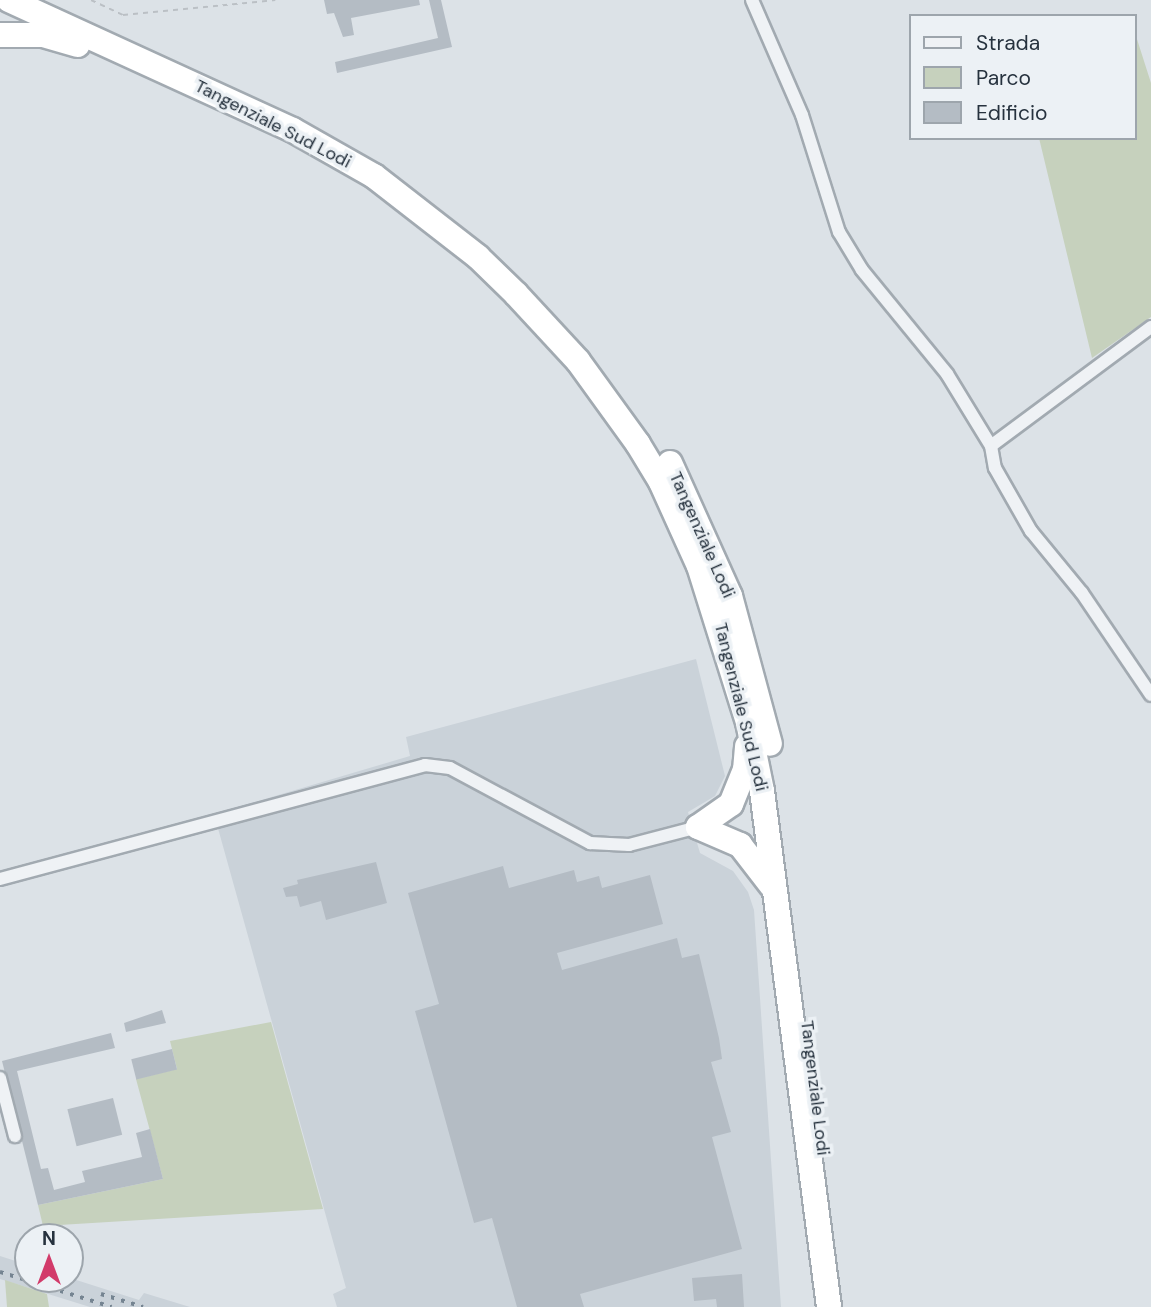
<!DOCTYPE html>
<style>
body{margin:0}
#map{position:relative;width:1151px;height:1307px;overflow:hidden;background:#dce2e7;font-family:"DM Sans",sans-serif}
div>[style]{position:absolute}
.built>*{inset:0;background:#cad2d9}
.green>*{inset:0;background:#c6d1bd}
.building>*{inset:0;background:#b4bcc4;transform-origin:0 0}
.path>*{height:2px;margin-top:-1px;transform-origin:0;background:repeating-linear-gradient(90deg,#bbc0c5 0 5px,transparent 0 10px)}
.roads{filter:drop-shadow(2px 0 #a2aab1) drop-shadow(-2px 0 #a2aab1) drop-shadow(0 2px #a2aab1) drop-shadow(0 -2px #a2aab1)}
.street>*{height:12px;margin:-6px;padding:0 6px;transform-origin:6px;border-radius:6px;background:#eff2f5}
.highway>*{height:24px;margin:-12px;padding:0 12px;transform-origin:12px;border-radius:12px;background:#fff}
.rail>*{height:3.5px;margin-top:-1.75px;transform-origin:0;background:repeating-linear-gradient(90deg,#758491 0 3.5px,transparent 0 10.5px)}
span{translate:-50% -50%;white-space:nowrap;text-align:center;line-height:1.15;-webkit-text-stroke:7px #ecf1f5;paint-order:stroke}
.street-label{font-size:18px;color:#26323e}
.legend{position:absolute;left:909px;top:14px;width:228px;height:126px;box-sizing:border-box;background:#ecf1f5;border:2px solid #9da5ac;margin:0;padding:9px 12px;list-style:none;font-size:21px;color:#26323e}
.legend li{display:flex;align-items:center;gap:14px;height:35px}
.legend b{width:35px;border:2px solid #9da5ac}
.north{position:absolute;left:14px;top:1223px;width:70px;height:70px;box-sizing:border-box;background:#ecf1f5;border:2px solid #9da5ac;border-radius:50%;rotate:0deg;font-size:19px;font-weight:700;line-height:28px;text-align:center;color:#26323e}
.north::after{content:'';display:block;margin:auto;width:24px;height:32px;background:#d23b6a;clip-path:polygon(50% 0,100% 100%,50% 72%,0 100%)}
</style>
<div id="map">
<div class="built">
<i style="clip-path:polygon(696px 659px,725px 776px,715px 796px,688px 812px,700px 853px,733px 871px,748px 892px,754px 910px,781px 1307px,337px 1307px,333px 1294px,346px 1288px,214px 814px,410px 756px,406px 737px)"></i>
<i style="clip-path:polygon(0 1256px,28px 1265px,28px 1279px,70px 1278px,139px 1300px,144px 1293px,190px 1307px,90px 1307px,0 1279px)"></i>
</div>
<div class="green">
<i style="clip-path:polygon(1136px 36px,1151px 83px,1151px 317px,1092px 358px,1039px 138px,1135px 138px)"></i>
<i style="clip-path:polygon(271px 1022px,323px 1209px,43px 1226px,38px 1205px,163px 1179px,136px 1079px,177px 1069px,170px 1041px)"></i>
<i style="clip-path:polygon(5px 1280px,47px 1294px,49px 1307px,7px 1307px)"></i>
</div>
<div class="building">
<i style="clip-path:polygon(324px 0,419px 0,420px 5px,351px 18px,354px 35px,343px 37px,334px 13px,327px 14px)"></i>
<i style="clip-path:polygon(429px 0,441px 0,452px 47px,337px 73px,335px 62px,438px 38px)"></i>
<i style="clip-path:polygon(376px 862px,387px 903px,326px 920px,321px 901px,300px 907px,297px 896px,286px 897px,283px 888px,298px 884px,297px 880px)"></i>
<i style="clip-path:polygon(503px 866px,509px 888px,574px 870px,577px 882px,599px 876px,602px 888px,650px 875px,663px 924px,557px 953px,562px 970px,677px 938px,682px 958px,699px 954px,719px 1038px,722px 1059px,711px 1062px,731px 1132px,712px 1137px,742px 1249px,580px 1294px,584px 1307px,517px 1307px,492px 1218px,474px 1223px,415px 1011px,439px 1004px,408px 893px)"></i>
<i style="clip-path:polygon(162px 1010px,166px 1023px,126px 1032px,124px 1023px)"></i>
<i style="clip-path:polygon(111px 1033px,115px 1048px,17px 1071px,41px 1169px,48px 1168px,54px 1190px,85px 1182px,82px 1171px,142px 1157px,136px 1133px,150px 1129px,163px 1179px,38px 1205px,2px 1061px)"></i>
<i style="left:172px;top:1049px;width:21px;height:42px;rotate:76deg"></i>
<i style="left:113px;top:1098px;width:38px;height:47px;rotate:76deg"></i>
<i style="clip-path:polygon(742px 1274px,744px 1307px,717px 1307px,716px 1299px,694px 1301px,692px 1278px)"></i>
</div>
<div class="path">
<i style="left:91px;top:0;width:35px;rotate:25deg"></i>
<i style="left:123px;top:15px;width:153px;rotate:-5.6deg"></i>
</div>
<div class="roads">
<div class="street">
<i style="left:752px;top:0;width:125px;rotate:66.5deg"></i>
<i style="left:802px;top:115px;width:123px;rotate:72.5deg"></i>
<i style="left:839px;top:232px;width:44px;rotate:58.8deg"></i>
<i style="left:862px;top:270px;width:134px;rotate:50.7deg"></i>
<i style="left:947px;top:374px;width:84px;rotate:58.6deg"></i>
<i style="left:1151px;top:327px;width:199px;rotate:143.4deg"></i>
<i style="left:991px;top:446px;width:22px;rotate:80deg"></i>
<i style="left:995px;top:468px;width:73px;rotate:60.3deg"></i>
<i style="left:1031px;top:531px;width:80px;rotate:50.6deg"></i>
<i style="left:1082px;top:593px;width:123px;rotate:55.9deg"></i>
<i style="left:0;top:879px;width:440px;rotate:-15deg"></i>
<i style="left:425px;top:765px;width:25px;rotate:7deg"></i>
<i style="left:450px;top:768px;width:159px;rotate:28.2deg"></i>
<i style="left:590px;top:843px;width:39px;rotate:3deg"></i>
<i style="left:629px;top:845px;width:71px;rotate:-14.6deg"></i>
<i style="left:0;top:1078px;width:60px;rotate:75.5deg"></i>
</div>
<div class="highway">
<i style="left:9px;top:0;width:312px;rotate:24.6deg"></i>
<i style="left:293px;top:130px;width:93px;rotate:29.6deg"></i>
<i style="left:374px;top:176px;width:132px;rotate:37.9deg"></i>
<i style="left:478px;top:257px;width:53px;rotate:44.2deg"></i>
<i style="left:516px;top:294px;width:91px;rotate:47.2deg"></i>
<i style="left:578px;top:361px;width:102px;rotate:54.1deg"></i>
<i style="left:638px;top:444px;width:44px;rotate:58.8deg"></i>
<i style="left:661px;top:482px;width:92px;rotate:65.7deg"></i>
<i style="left:699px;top:566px;width:164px;rotate:72.6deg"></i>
<i style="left:748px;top:722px;width:70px;rotate:78.5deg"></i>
<i style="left:762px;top:791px;width:520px;rotate:82.6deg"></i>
<i style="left:0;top:35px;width:43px"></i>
<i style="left:43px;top:35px;width:36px;rotate:16deg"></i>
<i style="left:670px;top:463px;width:146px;rotate:65.7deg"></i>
<i style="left:730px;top:596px;width:153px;rotate:74.9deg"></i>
<i style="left:698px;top:827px;width:40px;rotate:-34.9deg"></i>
<i style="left:731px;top:804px;width:37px;rotate:-68deg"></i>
<i style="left:745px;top:770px;width:24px;rotate:-85deg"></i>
<i style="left:698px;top:827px;width:46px;rotate:23.2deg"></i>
<i style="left:740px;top:845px;width:51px;rotate:52.2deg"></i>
</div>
</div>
<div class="rail">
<i style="left:0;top:1272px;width:117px;rotate:17.4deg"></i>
<i style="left:101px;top:1294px;width:44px;rotate:17.2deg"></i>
</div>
<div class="street-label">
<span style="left:273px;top:124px;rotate:27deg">Tangenziale Sud Lodi</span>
<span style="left:702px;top:535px;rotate:66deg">Tangenziale Lodi</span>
<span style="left:741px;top:707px;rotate:76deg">Tangenziale Sud Lodi</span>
<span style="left:815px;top:1088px;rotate:83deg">Tangenziale Lodi</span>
</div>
<ul class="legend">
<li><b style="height:9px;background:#eff2f5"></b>Strada</li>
<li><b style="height:19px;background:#c6d1bd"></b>Parco</li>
<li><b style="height:19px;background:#b4bcc4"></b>Edificio</li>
</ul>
<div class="north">N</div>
</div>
